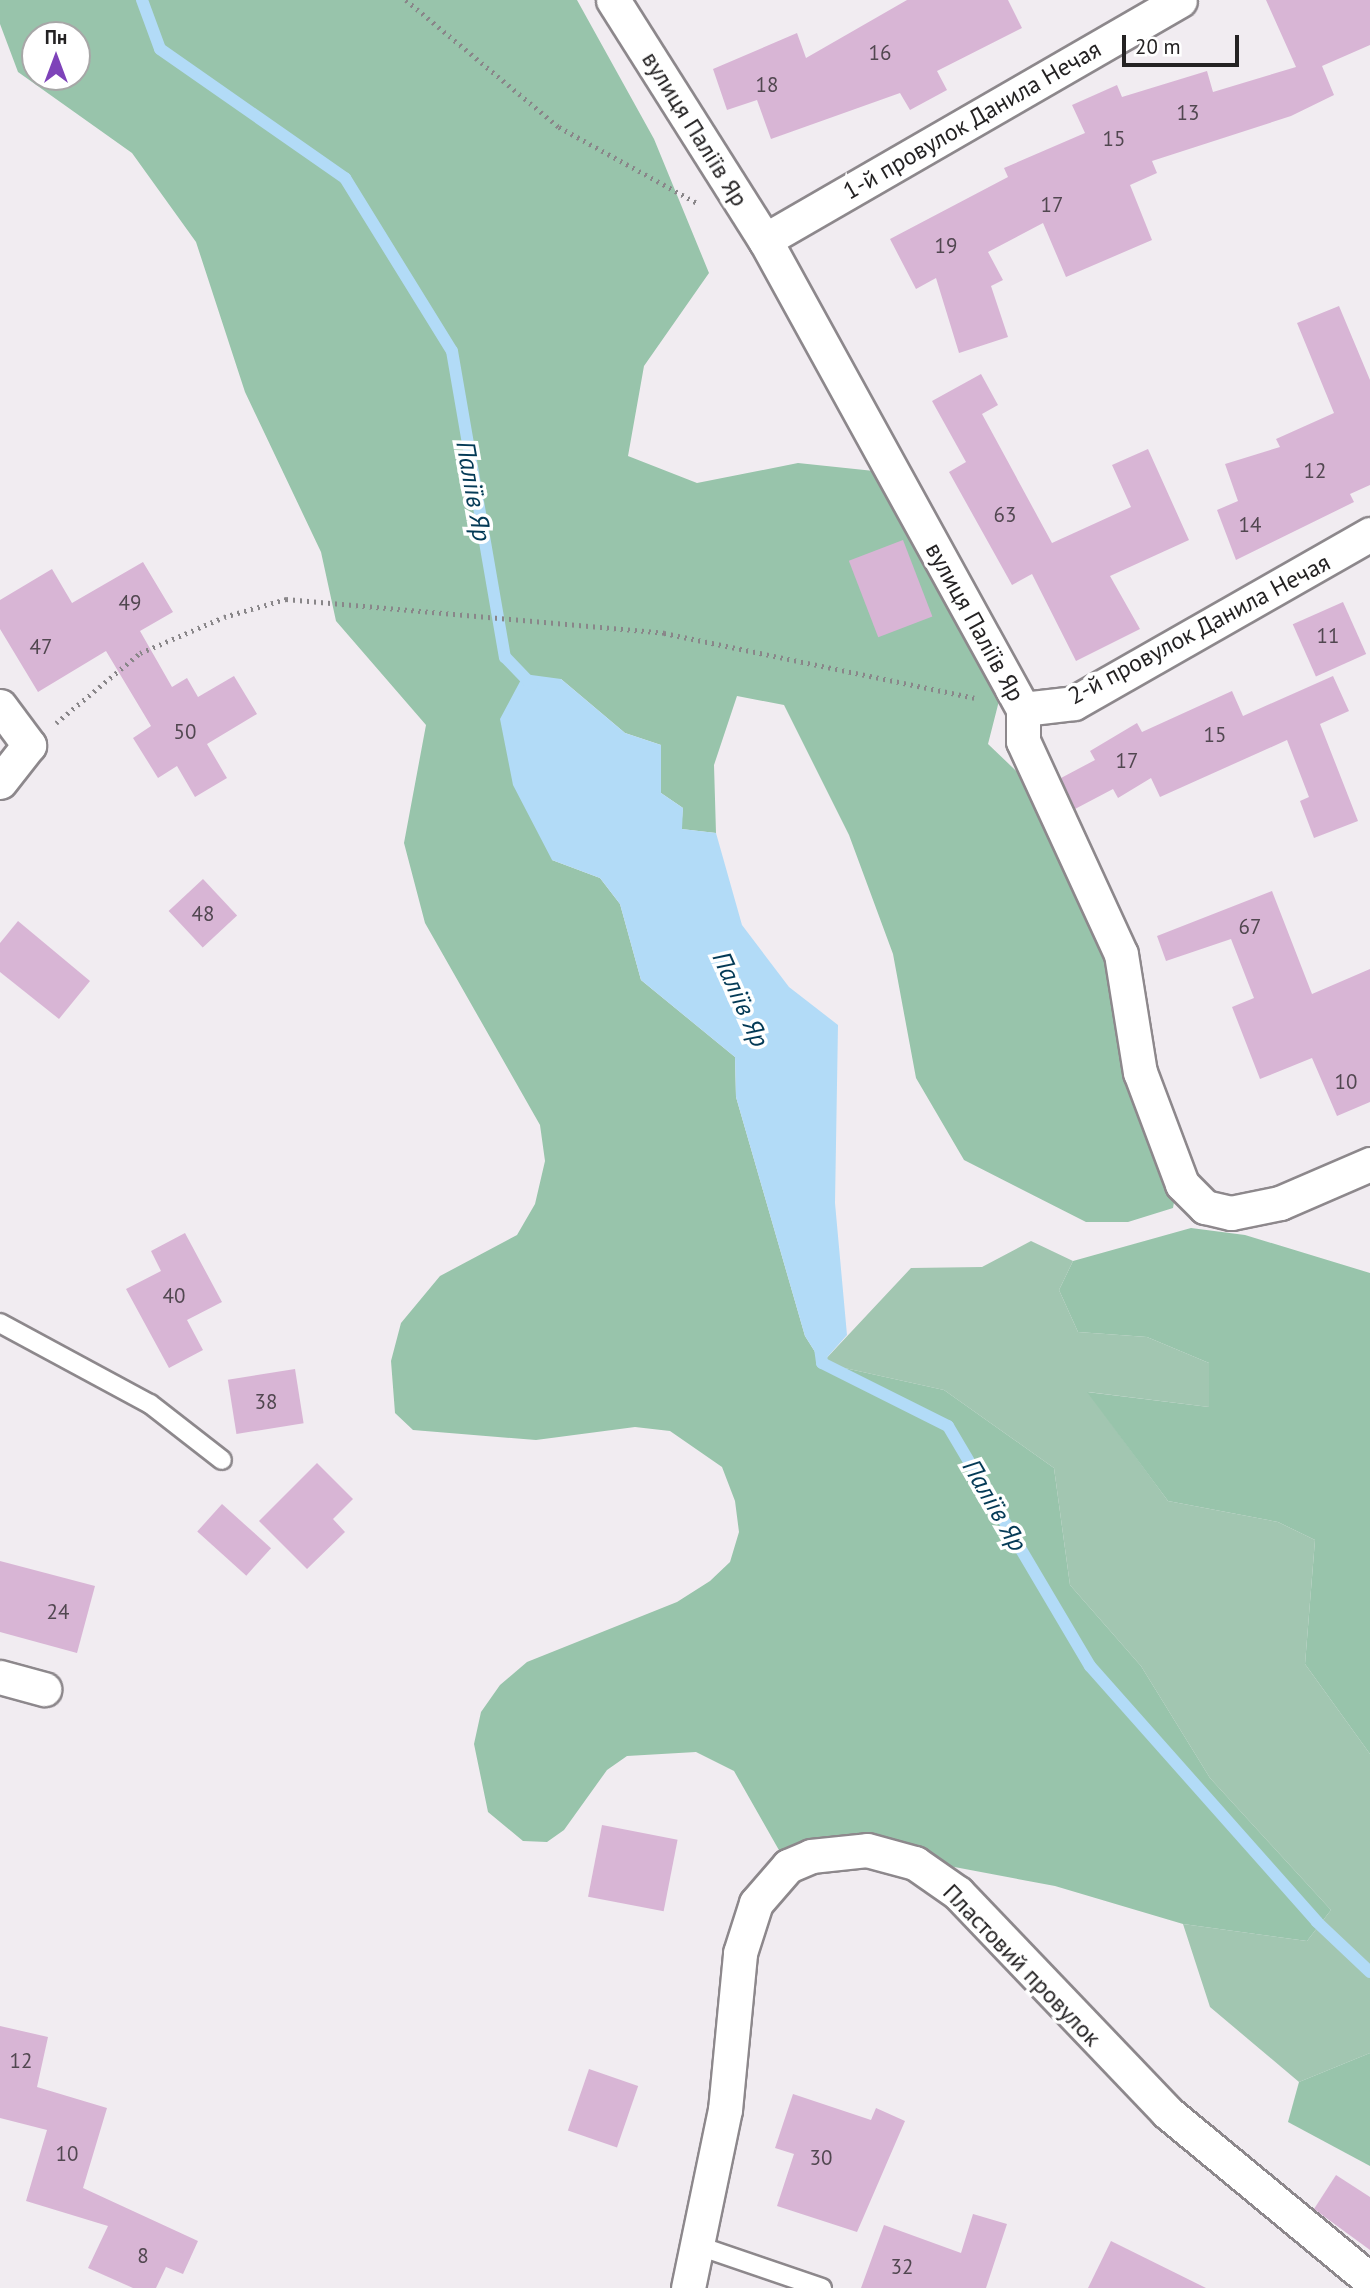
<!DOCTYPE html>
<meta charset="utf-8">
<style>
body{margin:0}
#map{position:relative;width:1370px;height:2288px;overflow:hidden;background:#f1ecf1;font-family:"PT Sans",sans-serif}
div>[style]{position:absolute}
.green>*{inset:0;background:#a2c6b1}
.forest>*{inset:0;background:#98c4ab}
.water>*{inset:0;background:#b2dbf7}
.stream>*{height:12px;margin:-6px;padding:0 6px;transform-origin:6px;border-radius:6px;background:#b2dbf7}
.building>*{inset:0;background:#d8b5d5;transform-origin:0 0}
.path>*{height:4.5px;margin-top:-2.25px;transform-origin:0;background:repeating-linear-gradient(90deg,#898689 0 2px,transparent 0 7px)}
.roads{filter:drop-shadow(2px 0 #8d888c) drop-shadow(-2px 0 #8d888c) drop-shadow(0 2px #8d888c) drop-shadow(0 -2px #8d888c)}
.lane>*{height:18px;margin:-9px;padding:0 9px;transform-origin:9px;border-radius:9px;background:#fff}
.street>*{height:33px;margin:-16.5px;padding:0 16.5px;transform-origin:16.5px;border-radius:16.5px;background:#fff}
span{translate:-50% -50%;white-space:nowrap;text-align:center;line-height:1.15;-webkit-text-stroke:7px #fff;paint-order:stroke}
.number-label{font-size:21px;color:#514750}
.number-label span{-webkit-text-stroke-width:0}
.street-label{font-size:24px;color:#242223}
.water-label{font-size:26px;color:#043a56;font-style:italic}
.north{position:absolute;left:21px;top:21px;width:70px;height:70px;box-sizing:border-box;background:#fff;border:2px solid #a7a7a7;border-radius:50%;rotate:0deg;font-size:19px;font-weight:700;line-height:28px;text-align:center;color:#242223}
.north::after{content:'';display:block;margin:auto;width:24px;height:32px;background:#7e43b9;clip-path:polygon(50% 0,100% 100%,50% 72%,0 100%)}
.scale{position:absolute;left:1122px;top:35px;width:117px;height:32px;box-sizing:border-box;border:4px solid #242223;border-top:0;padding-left:9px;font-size:21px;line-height:24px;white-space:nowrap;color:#242223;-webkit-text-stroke:5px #fff;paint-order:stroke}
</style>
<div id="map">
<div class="green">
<i style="clip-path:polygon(1031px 1241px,1073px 1261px,1059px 1290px,1078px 1332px,1147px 1337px,1209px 1363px,1209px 1407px,1088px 1392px,1168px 1501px,1278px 1522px,1315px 1540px,1305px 1664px,1370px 1754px,1370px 2053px,1299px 2082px,1210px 2007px,1183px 1924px,1307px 1941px,1331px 1910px,1210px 1778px,1141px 1666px,1070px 1585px,1054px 1468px,944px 1390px,822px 1363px,911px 1268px,982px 1267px)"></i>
</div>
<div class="forest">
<i style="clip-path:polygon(evenodd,0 0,577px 0,654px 139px,709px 273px,644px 366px,628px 456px,697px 483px,798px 463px,874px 471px,1001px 693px,988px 744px,1033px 787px,1113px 955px,1177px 1185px,1173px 1208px,1128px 1222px,1086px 1222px,964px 1160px,916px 1078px,893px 954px,849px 835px,784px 705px,737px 696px,714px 765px,716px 833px,681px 829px,683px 808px,661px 793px,661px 745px,625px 733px,561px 679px,552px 860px,600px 878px,620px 904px,641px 980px,735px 1057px,736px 1097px,805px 1336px,822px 1363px,944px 1390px,1054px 1468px,1070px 1585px,1141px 1666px,1210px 1778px,1331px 1910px,1307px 1941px,1183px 1924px,1055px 1886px,896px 1856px,788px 1866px,734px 1771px,696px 1752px,627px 1756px,607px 1770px,564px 1830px,547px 1842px,523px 1841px,488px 1812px,474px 1744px,481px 1712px,500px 1685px,527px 1662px,677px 1602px,710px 1581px,730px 1562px,739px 1532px,735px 1501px,722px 1467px,670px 1431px,635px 1427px,536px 1440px,413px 1430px,395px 1413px,391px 1361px,401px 1323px,440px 1276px,517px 1235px,535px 1204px,545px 1161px,540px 1125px,425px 923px,404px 843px,426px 725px,336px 621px,321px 552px,245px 392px,196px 242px,132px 153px,18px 72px,0 24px,0 0,35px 35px,77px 35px,77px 77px,35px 77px,35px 35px)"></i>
<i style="clip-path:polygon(1191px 1228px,1245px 1235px,1370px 1273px,1370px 1754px,1305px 1664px,1315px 1540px,1278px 1522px,1168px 1501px,1087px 1392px,1209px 1407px,1209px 1363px,1147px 1337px,1078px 1332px,1059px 1290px,1073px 1261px)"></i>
<i style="clip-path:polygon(1370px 2053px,1370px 2166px,1288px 2122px,1299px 2082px)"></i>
</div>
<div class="water">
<i style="clip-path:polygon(524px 674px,561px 679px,625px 733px,661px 745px,661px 793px,683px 808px,682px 829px,716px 833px,742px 925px,789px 987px,838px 1025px,835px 1203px,847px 1335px,822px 1363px,805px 1336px,736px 1097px,735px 1057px,641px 980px,620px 904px,600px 878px,552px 860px,513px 785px,500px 719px)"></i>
</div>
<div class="stream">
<i style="left:142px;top:0;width:52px;rotate:69.8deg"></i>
<i style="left:160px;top:49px;width:226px;rotate:34.9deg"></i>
<i style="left:345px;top:178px;width:203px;rotate:58.3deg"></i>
<i style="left:452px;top:351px;width:311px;rotate:80.2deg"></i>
<i style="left:505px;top:657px;width:39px;rotate:46deg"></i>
<i style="left:820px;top:1348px;width:15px;rotate:82deg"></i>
<i style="left:822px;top:1363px;width:141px;rotate:26.6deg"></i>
<i style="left:948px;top:1426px;width:279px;rotate:59.4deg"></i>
<i style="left:1090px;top:1666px;width:342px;rotate:48.4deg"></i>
<i style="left:1317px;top:1922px;width:73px;rotate:43.3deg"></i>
</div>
<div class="building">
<i style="clip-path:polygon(907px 0,1008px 0,1022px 28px,937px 71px,947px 90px,910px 110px,900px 93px,771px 139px,757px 100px,727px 110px,713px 69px,797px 33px,806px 58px)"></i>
<i style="clip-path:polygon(1266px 0,1370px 0,1370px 45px,1322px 66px,1334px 95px,1291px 116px,1152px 161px,1157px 173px,1130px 185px,1152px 240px,1066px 277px,1043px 223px,988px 252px,1003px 280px,991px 286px,1008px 337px,959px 353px,936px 278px,916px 289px,890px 239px,1008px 177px,1004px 168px,1085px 133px,1072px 105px,1117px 85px,1122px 97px,1207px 71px,1213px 92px,1296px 67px)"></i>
<i style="clip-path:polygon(1339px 306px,1370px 380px,1370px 485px,1350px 494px,1354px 502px,1236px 560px,1217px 510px,1238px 501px,1225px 464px,1280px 447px,1276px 439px,1334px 413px,1297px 323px)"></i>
<i style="clip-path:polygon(981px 374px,998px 405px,982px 414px,1052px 543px,1131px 507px,1112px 465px,1148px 449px,1189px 540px,1110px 576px,1140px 629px,1076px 661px,1032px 574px,1012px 585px,949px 472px,966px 462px,932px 401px)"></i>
<i style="left:903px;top:540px;width:82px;height:58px;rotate:69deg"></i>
<i style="clip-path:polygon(143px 562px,173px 612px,140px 631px,172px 687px,187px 678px,198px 697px,234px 676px,257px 714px,207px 744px,227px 778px,195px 797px,177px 766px,158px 778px,133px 738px,151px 726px,106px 651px,38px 692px,0 629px,0 600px,52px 569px,72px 603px)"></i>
<i style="left:1343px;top:602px;width:57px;height:55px;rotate:66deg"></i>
<i style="clip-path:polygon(1333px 676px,1349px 711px,1320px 724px,1358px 821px,1314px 838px,1300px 801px,1309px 797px,1287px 740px,1160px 797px,1151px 778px,1118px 798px,1113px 789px,1075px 809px,1061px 778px,1095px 760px,1090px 751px,1137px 723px,1142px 732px,1232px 691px,1243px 716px)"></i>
<i style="left:203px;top:879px;width:50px;height:47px;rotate:47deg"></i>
<i style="clip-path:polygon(1272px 891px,1312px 994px,1370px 969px,1370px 1102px,1337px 1116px,1312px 1058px,1260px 1079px,1232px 1007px,1254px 998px,1231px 939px,1166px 961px,1157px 936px)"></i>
<i style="clip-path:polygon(18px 921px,90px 981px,59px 1019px,0 972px,0 943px)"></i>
<i style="clip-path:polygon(185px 1233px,222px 1302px,187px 1320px,203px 1350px,169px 1368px,126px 1289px,161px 1271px,151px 1251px)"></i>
<i style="left:295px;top:1369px;width:55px;height:68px;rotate:81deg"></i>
<i style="clip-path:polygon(317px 1463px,353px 1499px,333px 1519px,345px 1532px,307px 1569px,259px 1521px)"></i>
<i style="left:222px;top:1504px;width:66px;height:37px;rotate:42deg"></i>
<i style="clip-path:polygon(0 1561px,95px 1586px,77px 1653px,0 1632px)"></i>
<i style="left:602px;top:1825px;width:77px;height:73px;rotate:11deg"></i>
<i style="clip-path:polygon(0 2026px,48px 2037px,37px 2087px,107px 2108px,83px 2188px,198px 2241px,183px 2274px,166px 2267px,156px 2288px,133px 2288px,88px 2268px,108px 2226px,26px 2201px,47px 2130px,0 2118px)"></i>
<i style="left:589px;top:2069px;width:52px;height:65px;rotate:19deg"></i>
<i style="clip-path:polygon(793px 2094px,871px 2120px,876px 2108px,905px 2121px,857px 2232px,777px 2206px,794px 2154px,775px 2148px)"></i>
<i style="clip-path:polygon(1336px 2175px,1370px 2197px,1370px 2250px,1314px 2209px)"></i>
<i style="clip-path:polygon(973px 2214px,1007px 2224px,986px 2288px,861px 2288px,884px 2225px,961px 2253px)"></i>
<i style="clip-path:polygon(1111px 2241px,1206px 2288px,1088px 2288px)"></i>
</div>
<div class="path">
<i style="left:406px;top:0;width:199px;rotate:39.7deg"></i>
<i style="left:559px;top:127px;width:158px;rotate:28.8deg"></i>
<i style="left:56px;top:723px;width:109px;rotate:-39.8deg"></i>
<i style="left:140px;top:653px;width:91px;rotate:-23.2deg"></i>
<i style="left:224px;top:617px;width:65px;rotate:-16.2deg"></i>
<i style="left:286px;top:599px;width:380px;rotate:5.1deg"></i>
<i style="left:664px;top:633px;width:317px;rotate:11.8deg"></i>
</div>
<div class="roads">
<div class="lane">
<i style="left:0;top:1323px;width:170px;rotate:28.4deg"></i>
<i style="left:150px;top:1404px;width:91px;rotate:37.9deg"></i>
<i style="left:699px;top:2246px;width:130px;rotate:18.9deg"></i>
</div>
<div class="street">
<i style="left:613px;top:0;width:284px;rotate:57.7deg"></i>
<i style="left:765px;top:240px;width:535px;rotate:61.18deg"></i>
<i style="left:1023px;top:709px;width:32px;rotate:90deg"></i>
<i style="left:1023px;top:741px;width:234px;rotate:65.3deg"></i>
<i style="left:1121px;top:954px;width:120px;rotate:80.9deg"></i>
<i style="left:1140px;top:1072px;width:120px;rotate:69.4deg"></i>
<i style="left:1182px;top:1184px;width:33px;rotate:45deg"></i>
<i style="left:1205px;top:1207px;width:27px;rotate:13deg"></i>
<i style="left:1231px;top:1213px;width:50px;rotate:-11.5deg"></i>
<i style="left:1280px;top:1203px;width:98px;rotate:-23.4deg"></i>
<i style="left:765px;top:240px;width:479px;rotate:-30deg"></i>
<i style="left:0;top:706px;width:49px;rotate:53.4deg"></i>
<i style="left:29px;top:745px;width:47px;rotate:128.1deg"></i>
<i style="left:1023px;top:709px;width:51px;rotate:-6.7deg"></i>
<i style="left:1074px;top:703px;width:341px;rotate:-29.7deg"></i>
<i style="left:0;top:1677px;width:46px;rotate:15.3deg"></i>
<i style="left:688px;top:2288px;width:182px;rotate:-78.3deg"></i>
<i style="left:725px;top:2110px;width:158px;rotate:-84.5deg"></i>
<i style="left:740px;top:1953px;width:52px;rotate:-72.3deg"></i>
<i style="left:756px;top:1903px;width:49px;rotate:-49.1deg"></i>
<i style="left:788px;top:1866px;width:25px;rotate:-23deg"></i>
<i style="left:811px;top:1856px;width:56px;rotate:-6.1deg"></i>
<i style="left:867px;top:1850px;width:50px;rotate:15.2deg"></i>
<i style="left:915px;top:1863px;width:52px;rotate:34.9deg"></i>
<i style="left:958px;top:1893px;width:303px;rotate:46.3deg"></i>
<i style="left:1167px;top:2112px;width:264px;rotate:39.6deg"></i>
</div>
</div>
<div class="number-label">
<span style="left:880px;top:53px">16</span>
<span style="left:767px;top:85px">18</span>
<span style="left:1188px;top:113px">13</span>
<span style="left:1114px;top:139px">15</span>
<span style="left:1052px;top:205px">17</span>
<span style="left:946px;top:246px">19</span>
<span style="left:1315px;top:471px">12</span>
<span style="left:1005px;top:515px">63</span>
<span style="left:1250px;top:525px">14</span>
<span style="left:130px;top:603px">49</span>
<span style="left:1328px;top:636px">11</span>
<span style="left:41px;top:647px">47</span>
<span style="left:185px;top:732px">50</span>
<span style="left:1215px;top:735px">15</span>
<span style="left:1127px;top:761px">17</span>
<span style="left:203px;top:914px">48</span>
<span style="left:1250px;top:927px">67</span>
<span style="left:1346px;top:1082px">10</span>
<span style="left:174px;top:1296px">40</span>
<span style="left:266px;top:1402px">38</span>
<span style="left:58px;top:1612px">24</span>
<span style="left:21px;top:2061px">12</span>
<span style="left:67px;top:2154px">10</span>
<span style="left:821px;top:2158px">30</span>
<span style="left:143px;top:2256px">8</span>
<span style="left:902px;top:2267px">32</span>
</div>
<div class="street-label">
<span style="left:972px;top:120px;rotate:-30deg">1-й провулок Данила Нечая</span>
<span style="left:695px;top:129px;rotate:58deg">вулиця Паліїв Яр</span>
<span style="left:975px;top:622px;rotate:61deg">вулиця Паліїв Яр</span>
<span style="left:1199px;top:629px;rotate:-28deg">2-й провулок Данила Нечая</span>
<span style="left:1022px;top:1965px;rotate:46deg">Пластовий провулок</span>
</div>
<div class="water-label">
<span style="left:474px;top:491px;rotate:80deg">Паліїв Яр</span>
<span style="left:741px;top:999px;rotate:66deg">Паліїв Яр</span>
<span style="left:995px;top:1505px;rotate:60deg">Паліїв Яр</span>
</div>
<div class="north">Пн</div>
<div class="scale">20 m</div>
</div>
